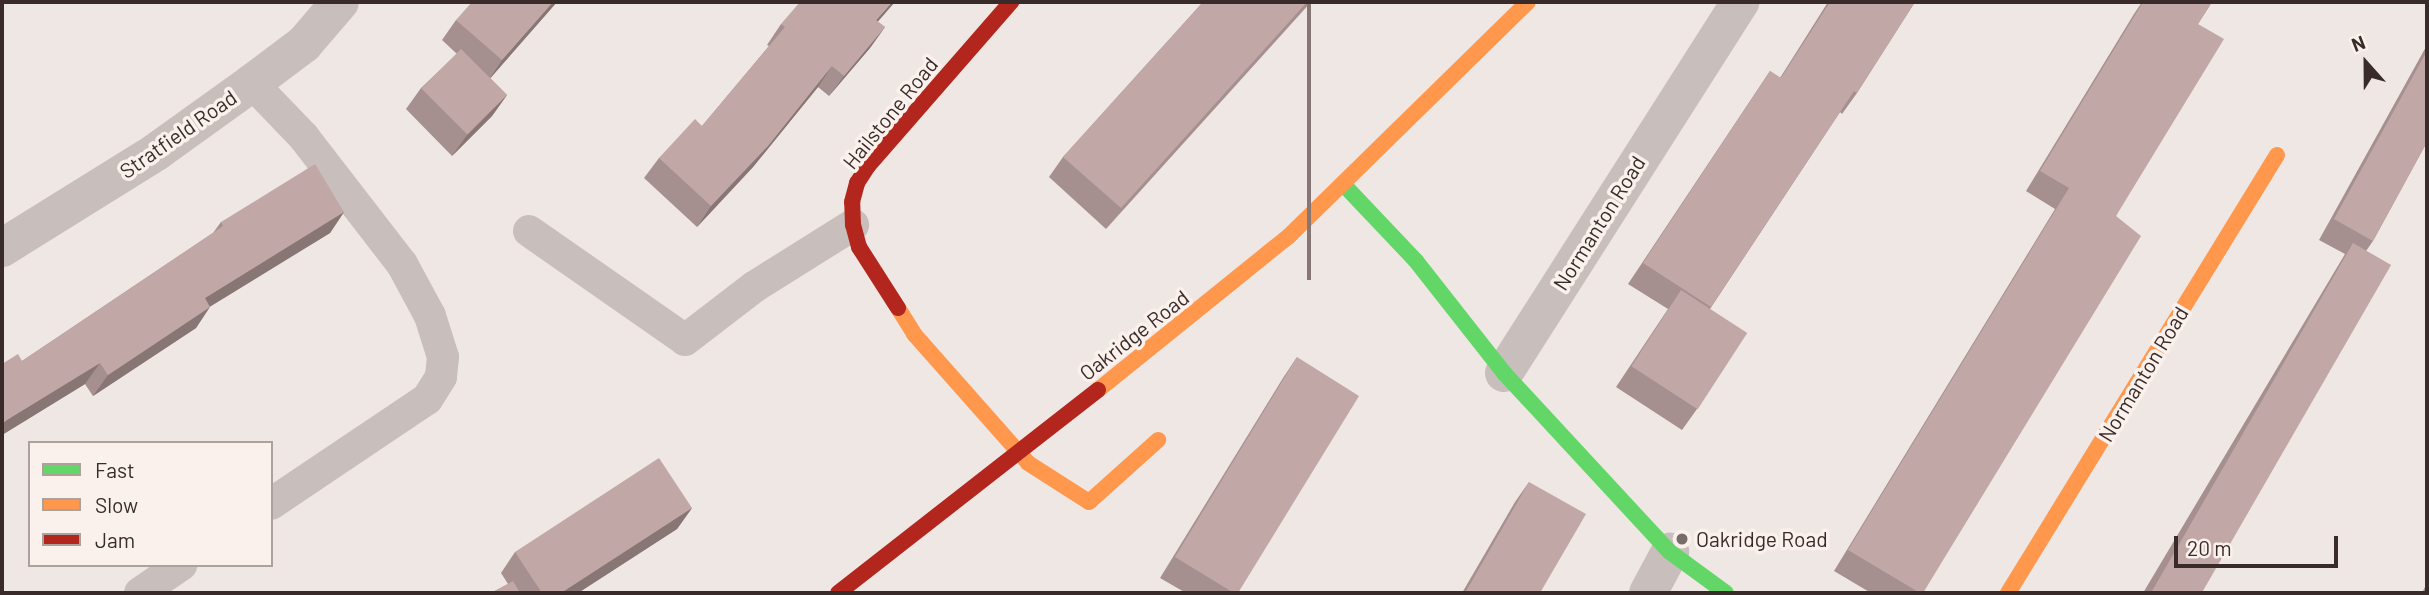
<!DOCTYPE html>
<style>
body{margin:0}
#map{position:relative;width:2429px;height:595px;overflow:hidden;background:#eee7e4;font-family:Barlow,sans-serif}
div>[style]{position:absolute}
.lane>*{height:32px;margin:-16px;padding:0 16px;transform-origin:16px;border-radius:16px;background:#c8bfbc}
.street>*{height:38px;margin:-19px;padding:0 19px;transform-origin:19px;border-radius:19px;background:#c8bfbc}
.fast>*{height:16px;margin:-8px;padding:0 8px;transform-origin:8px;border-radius:8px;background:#63d668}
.slow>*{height:16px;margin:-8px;padding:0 8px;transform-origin:8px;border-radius:8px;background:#ff974d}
.jam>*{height:16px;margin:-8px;padding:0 8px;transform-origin:8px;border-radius:8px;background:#b3261e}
.wall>*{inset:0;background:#a6908f}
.shaded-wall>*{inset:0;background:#877674;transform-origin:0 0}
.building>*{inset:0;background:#c1a8a6;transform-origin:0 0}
.dots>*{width:19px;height:19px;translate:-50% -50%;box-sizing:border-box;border:4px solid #faf0ec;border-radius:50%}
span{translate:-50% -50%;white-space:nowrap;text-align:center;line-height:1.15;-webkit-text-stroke:7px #faf0ec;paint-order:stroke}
.street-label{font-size:21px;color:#392b2a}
.poi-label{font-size:21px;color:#392b2a}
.left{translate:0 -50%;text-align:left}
.frame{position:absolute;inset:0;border:4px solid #392b2a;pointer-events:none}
.legend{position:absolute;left:28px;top:441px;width:245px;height:126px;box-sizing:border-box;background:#faf0ec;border:2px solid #ada19e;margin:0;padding:9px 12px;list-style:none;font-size:21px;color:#392b2a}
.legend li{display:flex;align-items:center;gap:14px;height:35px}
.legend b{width:35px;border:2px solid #ada19e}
.north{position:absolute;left:2331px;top:28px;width:70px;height:70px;-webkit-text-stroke:5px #faf0ec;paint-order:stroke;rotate:339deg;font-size:19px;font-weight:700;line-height:28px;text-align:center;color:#392b2a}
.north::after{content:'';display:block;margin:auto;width:24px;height:32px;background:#392b2a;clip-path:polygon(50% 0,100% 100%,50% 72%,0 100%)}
.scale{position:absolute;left:2174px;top:536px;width:164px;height:32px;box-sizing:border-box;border:4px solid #392b2a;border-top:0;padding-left:9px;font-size:21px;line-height:24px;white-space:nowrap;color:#392b2a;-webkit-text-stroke:5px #faf0ec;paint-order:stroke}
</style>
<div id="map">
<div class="lane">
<i style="left:252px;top:83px;width:74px;rotate:46.1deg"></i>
<i style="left:303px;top:136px;width:162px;rotate:52.3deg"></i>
<i style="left:402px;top:264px;width:59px;rotate:61.7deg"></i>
<i style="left:430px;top:316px;width:43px;rotate:72.4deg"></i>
<i style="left:443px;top:357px;width:20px;rotate:96deg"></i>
<i style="left:441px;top:377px;width:26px;rotate:122deg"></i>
<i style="left:427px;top:399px;width:188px;rotate:146.1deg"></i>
<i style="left:529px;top:231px;width:190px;rotate:34.9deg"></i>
<i style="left:685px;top:340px;width:87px;rotate:-37.5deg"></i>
<i style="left:754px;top:287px;width:117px;rotate:-32.1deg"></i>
<i style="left:140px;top:593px;width:50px;rotate:-34.3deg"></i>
</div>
<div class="street">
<i style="left:2px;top:248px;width:181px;rotate:-31.9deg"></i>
<i style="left:156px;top:152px;width:118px;rotate:-35.7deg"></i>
<i style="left:252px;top:83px;width:65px;rotate:-36.9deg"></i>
<i style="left:304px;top:44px;width:55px;rotate:-49.4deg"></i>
<i style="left:1504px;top:373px;width:440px;rotate:-57.5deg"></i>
<i style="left:1648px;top:593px;width:47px;rotate:-61.8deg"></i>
</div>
<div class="fast">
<i style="left:1344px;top:185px;width:105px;rotate:46.5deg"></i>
<i style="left:1416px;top:261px;width:142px;rotate:51.8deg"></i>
<i style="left:1504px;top:373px;width:244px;rotate:47.2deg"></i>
<i style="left:1670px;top:552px;width:69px;rotate:36.2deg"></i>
</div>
<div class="slow">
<i style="left:898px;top:308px;width:31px;rotate:58deg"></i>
<i style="left:914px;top:334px;width:172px;rotate:48.5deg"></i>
<i style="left:1028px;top:463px;width:72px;rotate:32.6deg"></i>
<i style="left:1089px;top:502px;width:93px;rotate:-41.9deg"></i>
<i style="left:1098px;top:390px;width:245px;rotate:-38.9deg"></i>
<i style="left:1289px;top:236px;width:334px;rotate:-44.4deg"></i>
<i style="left:2008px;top:593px;width:514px;rotate:-58.44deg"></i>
</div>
<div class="jam">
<i style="left:898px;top:308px;width:72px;rotate:-122.6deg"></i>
<i style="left:859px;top:247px;width:23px;rotate:-105deg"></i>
<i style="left:853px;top:225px;width:23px;rotate:-92deg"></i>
<i style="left:852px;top:202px;width:20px;rotate:-75deg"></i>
<i style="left:857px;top:183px;width:20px;rotate:-57deg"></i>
<i style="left:868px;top:166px;width:218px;rotate:-48.9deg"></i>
<i style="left:838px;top:593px;width:330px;rotate:-38deg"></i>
</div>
<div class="wall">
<i style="clip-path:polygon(557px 2px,490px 78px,507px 95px,492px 116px,452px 156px,406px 109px,421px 88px,457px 54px,442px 40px,456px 20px)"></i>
<i style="clip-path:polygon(1203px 2px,1311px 2px,1106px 229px,1049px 177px,1063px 157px)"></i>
<i style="clip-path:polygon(1828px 2px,1915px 2px,1857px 93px,1842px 114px,1840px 112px,1710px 309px,1697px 409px,1682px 430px,1616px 387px,1668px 309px,1628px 284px,1770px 71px,1780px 78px)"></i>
<i style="clip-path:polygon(2142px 2px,2212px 2px,2198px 24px,2116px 216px,1923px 593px,1871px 593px,1834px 571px,2055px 209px,2026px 191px,2134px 14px)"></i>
<i style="clip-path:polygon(878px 22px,885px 27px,870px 48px,829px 96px,818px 87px,753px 167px,697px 227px,644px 178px,659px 158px,702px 126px,769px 46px,767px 45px,781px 24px)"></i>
<i style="clip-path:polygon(2427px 45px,2427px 142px,2373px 241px,2366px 251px,2197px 593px,2143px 593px,2345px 254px,2319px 240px)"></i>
<i style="clip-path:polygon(344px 212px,330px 233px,210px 306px,196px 328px,93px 396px,85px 384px,2px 435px,22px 361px,213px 233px,221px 222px)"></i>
<i style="clip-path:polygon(1297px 357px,1238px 593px,1186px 593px,1160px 578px,1283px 378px)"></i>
<i style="clip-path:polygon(1529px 482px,1540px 593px,1462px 593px,1515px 502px)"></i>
<i style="clip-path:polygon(692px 508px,677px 529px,578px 593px,491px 593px,508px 584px,501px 573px,515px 552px)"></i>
<i style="clip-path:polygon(2427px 583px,2427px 593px,2422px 593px)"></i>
</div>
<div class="shaded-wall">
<i style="clip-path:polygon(553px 2px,557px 2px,488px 81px,502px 60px)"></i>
<i style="clip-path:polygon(892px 2px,895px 2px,861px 41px,876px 20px)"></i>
<i style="left:1307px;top:2px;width:4px;height:278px"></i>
<i style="clip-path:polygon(885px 27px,870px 48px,829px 96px,844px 76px)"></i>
<i style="clip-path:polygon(832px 66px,818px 87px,753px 167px,697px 227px,711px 206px)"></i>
<i style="clip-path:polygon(507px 95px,492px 116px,452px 156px,467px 135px)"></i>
<i style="clip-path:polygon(344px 212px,330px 233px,190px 319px,205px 298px)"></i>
<i style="clip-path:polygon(210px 307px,196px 328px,93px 396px,108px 375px)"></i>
<i style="clip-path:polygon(100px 363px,85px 384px,2px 435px,2px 423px)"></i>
<i style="clip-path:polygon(692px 508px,677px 529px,578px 593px,561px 593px)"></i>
</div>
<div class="building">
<i style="clip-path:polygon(472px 2px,553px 2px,502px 60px,456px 20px)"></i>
<i style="clip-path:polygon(800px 2px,892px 2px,876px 20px,885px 27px,844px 76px,832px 66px,768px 146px,711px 206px,659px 158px,695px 119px,702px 126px,785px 27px,781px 24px)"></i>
<i style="clip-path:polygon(1203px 2px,1307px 2px,1121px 208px,1063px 157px)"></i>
<i style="clip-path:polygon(1830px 2px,1915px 2px,1857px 93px,1854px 91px,1711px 307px,1643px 263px,1770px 71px,1781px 78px)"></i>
<i style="clip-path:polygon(2143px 2px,2212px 2px,2198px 24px,2224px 39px,2116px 216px,2141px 236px,1923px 593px,1920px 593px,1848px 550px,2069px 188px,2040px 171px)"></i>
<i style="left:461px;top:49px;width:65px;height:56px;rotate:45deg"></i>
<i style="clip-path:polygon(2427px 51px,2427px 142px,2373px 241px,2334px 219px)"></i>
<i style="clip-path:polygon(315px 164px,344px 212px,205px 298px,210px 307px,108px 375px,100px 363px,2px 423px,2px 364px,18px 354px,22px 361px,223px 226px,221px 222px)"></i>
<i style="left:2353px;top:243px;width:44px;height:407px;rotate:30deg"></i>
<i style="left:1681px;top:290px;width:79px;height:91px;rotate:33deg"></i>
<i style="clip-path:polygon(1297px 357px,1359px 396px,1238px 593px,1234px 593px,1175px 557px)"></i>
<i style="clip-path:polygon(659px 458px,692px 508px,561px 593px,542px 593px,515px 552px)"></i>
<i style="clip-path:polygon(1529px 482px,1586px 514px,1540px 593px,1465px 593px)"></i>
<i style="clip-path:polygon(513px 581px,520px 593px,491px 593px)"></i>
</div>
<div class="dots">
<i style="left:1682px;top:539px;background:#786d6b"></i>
</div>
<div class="street-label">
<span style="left:890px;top:113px;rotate:-51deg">Hailstone Road</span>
<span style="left:178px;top:134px;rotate:-35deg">Stratfield Road</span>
<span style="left:1599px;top:223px;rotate:-58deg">Normanton Road</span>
<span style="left:1134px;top:335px;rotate:-38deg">Oakridge Road</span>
<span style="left:2143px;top:374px;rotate:-59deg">Normanton Road</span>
</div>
<div class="poi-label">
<span class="left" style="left:1696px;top:539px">Oakridge Road</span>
</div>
<div class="frame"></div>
<ul class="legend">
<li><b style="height:9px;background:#63d668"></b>Fast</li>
<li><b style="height:9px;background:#ff974d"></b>Slow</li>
<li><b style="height:9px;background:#b3261e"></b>Jam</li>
</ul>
<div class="north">N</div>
<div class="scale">20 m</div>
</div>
